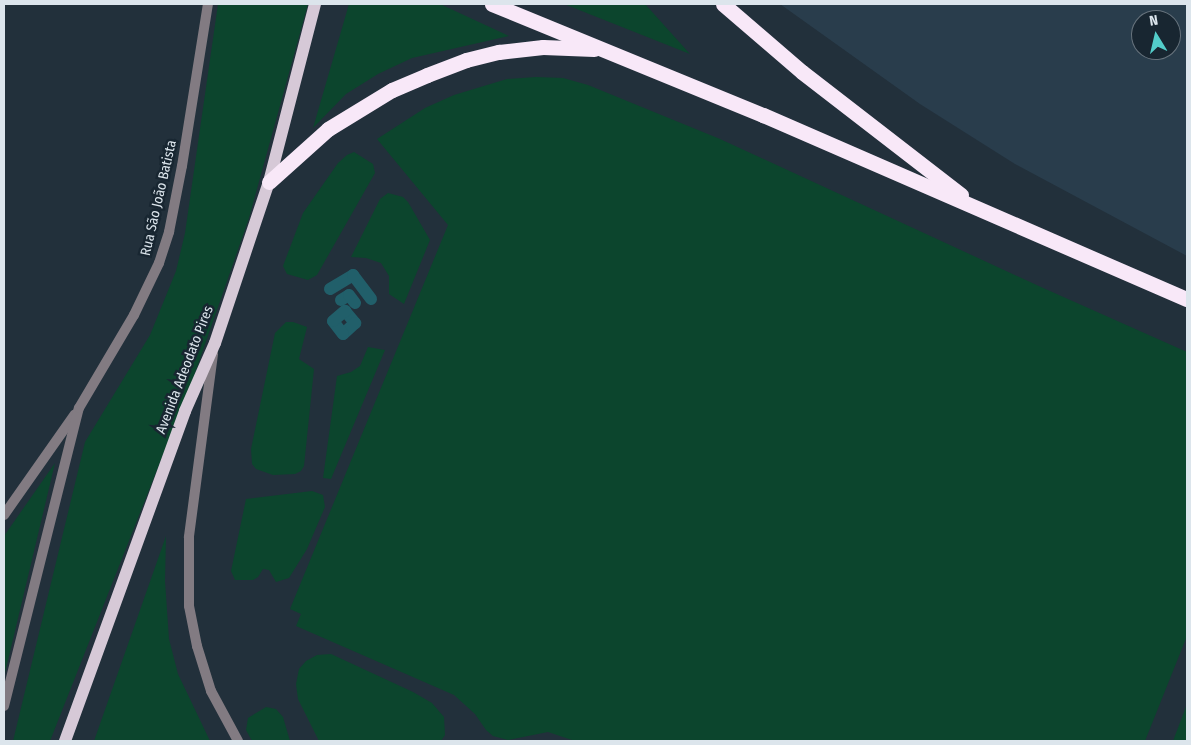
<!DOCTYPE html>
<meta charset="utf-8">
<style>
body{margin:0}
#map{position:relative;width:1191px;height:745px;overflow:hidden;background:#22303b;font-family:"Fira Sans Condensed",sans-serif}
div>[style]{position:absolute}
.built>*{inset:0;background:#293d4c}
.green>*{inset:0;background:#0c452d}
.stream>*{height:12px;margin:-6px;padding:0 6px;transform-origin:6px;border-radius:6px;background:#215f6a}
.street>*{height:10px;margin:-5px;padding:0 5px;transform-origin:5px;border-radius:5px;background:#827b82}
.primary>*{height:12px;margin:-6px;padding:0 6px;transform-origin:6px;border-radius:6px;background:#d6c9d7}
.highway>*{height:15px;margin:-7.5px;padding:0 7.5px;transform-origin:7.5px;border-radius:7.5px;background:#f8e8f8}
span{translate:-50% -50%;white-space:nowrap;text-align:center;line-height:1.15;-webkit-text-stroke:5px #182631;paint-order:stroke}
.street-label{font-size:14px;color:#dce5ec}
.frame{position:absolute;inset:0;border:5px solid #dce5ec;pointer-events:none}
.north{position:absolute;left:1131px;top:10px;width:50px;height:50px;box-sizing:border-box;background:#182631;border:1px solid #66727c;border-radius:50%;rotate:351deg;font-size:14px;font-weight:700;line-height:20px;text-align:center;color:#dce5ec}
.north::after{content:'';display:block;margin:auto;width:18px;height:22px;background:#53cdca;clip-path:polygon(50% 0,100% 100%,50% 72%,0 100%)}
</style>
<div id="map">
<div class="built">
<i style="clip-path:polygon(evenodd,780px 4px,1187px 4px,1187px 256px,1015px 164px,920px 104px,780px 4px,1141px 20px,1171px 20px,1171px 50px,1141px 50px,1141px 20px)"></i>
</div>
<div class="green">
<i style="clip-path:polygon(218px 4px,308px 4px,249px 218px,194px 376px,50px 741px,13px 741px,85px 442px,150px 335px,176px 271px,185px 233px)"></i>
<i style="clip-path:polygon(349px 4px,440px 4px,509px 36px,412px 58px,378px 74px,346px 94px,313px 128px)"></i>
<i style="clip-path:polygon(564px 4px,645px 4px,690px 54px)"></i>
<i style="clip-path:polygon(536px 77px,563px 78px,588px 85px,720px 139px,1041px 287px,1187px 352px,1187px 636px,1145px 741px,575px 741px,548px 732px,508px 740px,493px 736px,486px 730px,475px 714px,454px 695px,296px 626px,301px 614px,290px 609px,448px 225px,377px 139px,425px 108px,454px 95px,507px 79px)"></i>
<i style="clip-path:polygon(354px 152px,373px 164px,375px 173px,317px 275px,308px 280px,287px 274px,283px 266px,303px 213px,338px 163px,347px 155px)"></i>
<i style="clip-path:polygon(388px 193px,403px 197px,408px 202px,430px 240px,404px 304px,389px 294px,389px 276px,381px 263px,366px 258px,351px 257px,380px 199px)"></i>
<i style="clip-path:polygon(286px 322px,293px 322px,307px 327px,299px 359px,314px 369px,304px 466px,301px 471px,295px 474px,273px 475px,256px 469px,252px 464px,251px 449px,275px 333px)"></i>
<i style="clip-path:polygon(368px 347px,385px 350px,331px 479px,323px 478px,337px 376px,351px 372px,360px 366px)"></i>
<i style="clip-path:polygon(55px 463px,4px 677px,4px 536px)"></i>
<i style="clip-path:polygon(312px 491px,323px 495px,325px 507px,307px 549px,289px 578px,276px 582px,269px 570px,263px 569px,258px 577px,253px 580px,235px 580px,231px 571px,246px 499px)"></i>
<i style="clip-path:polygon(166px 536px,165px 581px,169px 639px,178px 674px,210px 741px,94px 741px)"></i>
<i style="clip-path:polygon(331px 654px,413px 692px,432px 703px,444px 717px,445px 735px,441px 741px,319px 741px,298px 699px,296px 684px,299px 669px,306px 661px,317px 655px)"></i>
<i style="clip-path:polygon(1187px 704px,1187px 741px,1173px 741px)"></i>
<i style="clip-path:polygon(266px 707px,276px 709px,283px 717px,290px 741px,252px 741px,246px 730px,248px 718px)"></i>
</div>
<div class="stream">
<i style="left:330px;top:289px;width:27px;rotate:-31deg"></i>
<i style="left:353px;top:275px;width:30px;rotate:53deg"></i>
<i style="left:341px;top:300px;width:9px;rotate:-32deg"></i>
<i style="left:349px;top:295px;width:10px;rotate:53deg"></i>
<i style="left:345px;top:311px;width:16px;rotate:50deg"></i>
<i style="left:355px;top:323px;width:16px;rotate:137deg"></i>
<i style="left:343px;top:334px;width:16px;rotate:-128deg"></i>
<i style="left:333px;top:321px;width:16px;rotate:-40deg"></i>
</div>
<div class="street">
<i style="left:213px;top:354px;width:185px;rotate:97.5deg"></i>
<i style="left:189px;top:537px;width:69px;rotate:90deg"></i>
<i style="left:189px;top:606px;width:41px;rotate:78.7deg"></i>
<i style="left:197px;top:646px;width:47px;rotate:72.7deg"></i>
<i style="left:211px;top:691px;width:57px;rotate:61.6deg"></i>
<i style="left:4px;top:515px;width:123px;rotate:-54.9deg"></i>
<i style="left:4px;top:706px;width:307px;rotate:-75.9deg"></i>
<i style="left:79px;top:408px;width:108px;rotate:-59.4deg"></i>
<i style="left:134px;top:315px;width:58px;rotate:-64.3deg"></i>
<i style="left:159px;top:263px;width:33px;rotate:-72deg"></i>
<i style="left:169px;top:232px;width:67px;rotate:-78.9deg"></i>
<i style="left:182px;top:166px;width:164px;rotate:-80.9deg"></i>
</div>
<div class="primary">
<i style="left:65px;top:741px;width:351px;rotate:-70deg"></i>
<i style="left:185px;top:411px;width:74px;rotate:-66.2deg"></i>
<i style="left:215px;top:343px;width:170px;rotate:-71.5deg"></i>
<i style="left:269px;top:182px;width:184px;rotate:-75.5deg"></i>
</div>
<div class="highway">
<i style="left:492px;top:4px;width:293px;rotate:22.3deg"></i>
<i style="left:763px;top:115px;width:462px;rotate:23.5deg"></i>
<i style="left:723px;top:4px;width:104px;rotate:40.7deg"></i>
<i style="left:802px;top:72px;width:201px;rotate:37.7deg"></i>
<i style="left:269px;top:182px;width:79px;rotate:-41.9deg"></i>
<i style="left:328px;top:129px;width:75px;rotate:-31.4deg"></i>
<i style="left:392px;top:90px;width:38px;rotate:-23deg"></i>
<i style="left:427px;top:75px;width:42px;rotate:-21deg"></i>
<i style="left:466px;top:60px;width:34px;rotate:-14deg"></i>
<i style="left:499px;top:52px;width:44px;rotate:-6.5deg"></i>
<i style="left:543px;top:47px;width:51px;rotate:2.2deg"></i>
</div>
<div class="street-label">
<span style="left:159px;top:198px;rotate:-77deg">Rua São João Batista</span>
<span style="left:185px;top:370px;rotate:-69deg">Avenida Adeodato Pires</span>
</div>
<div class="frame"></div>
<div class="north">N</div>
</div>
